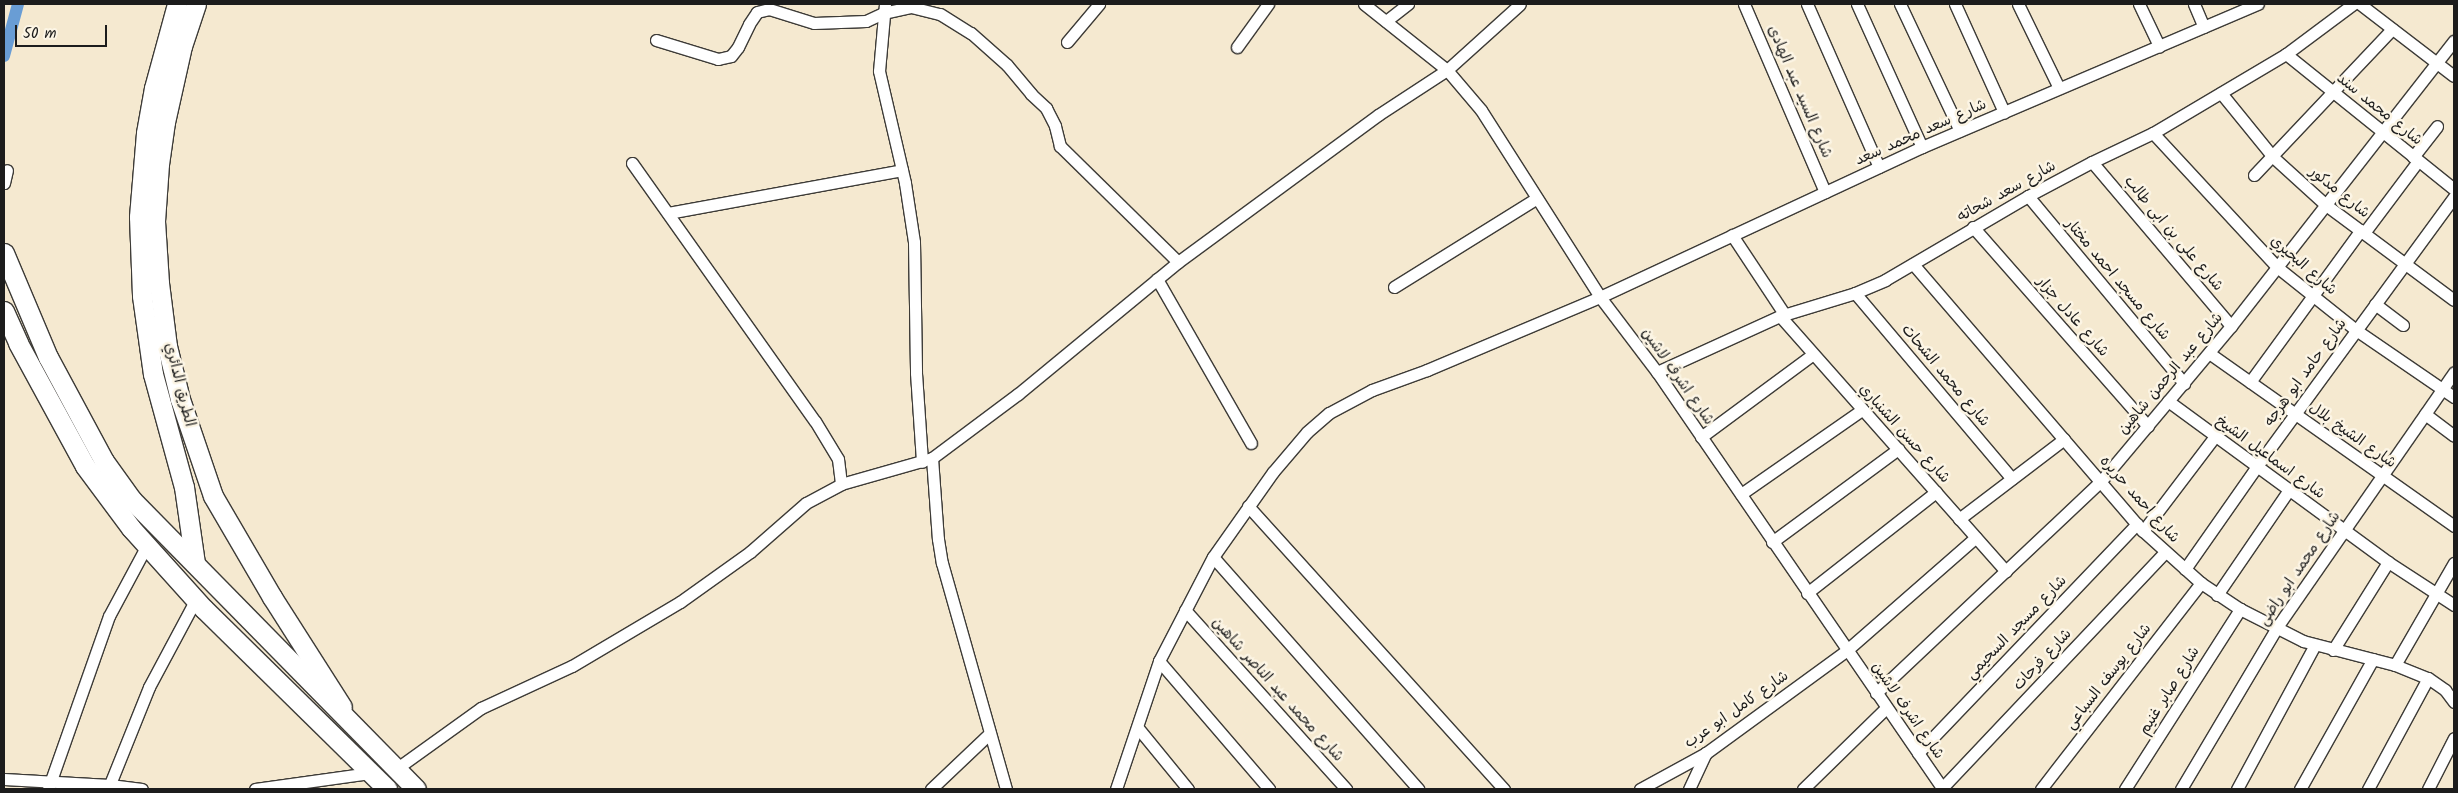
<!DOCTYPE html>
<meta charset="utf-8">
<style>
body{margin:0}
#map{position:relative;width:2458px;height:793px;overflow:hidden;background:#f5e9d0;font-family:Kalam,"Playpen Sans Arabic",sans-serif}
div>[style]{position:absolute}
.canal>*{height:12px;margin:-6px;padding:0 6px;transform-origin:6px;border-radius:6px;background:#699dd5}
.roads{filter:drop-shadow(1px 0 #3d3b37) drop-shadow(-1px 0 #3d3b37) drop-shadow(0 1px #3d3b37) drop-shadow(0 -1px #3d3b37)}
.minor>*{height:11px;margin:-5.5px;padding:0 5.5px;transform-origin:5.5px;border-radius:5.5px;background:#fff}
.primary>*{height:19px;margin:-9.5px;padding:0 9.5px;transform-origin:9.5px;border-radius:9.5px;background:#fff}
.trunk>*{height:19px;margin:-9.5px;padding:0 9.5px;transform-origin:9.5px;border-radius:9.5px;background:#fff}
span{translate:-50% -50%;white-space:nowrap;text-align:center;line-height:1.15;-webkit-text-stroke:5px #fcf5e5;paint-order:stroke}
.street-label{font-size:15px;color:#1c1c1c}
.frame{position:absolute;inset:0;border:5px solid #1c1c1c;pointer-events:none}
.scale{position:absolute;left:15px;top:25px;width:92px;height:22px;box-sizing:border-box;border:2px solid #1c1c1c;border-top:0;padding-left:6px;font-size:15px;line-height:18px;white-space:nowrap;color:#1c1c1c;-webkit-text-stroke:4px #fcf5e5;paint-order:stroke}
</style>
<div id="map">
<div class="canal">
<i style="left:4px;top:56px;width:54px;rotate:-74.9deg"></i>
</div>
<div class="roads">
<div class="minor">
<i style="left:885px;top:4px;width:67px;rotate:95.1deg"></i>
<i style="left:879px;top:71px;width:115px;rotate:76.9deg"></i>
<i style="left:905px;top:183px;width:60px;rotate:81.3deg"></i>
<i style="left:914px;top:242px;width:131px;rotate:89.1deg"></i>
<i style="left:916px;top:373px;width:89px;rotate:86.1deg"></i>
<i style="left:1364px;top:4px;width:106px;rotate:38.5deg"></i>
<i style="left:1447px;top:70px;width:52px;rotate:49.6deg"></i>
<i style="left:1481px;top:110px;width:222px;rotate:57.5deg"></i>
<i style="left:1600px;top:297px;width:94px;rotate:52.8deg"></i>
<i style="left:1657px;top:372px;width:506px;rotate:55.56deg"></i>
<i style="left:1744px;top:4px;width:205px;rotate:66.7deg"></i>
<i style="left:1807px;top:4px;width:178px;rotate:66.2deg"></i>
<i style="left:1857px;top:4px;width:157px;rotate:65.6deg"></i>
<i style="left:1900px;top:4px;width:140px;rotate:64.7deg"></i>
<i style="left:1955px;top:4px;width:119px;rotate:65.6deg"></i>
<i style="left:2018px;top:4px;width:93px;rotate:64deg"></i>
<i style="left:2139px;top:4px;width:47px;rotate:64.5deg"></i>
<i style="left:2194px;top:4px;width:25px;rotate:67deg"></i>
<i style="left:2360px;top:4px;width:118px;rotate:37.5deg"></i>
<i style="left:1386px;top:21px;width:28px;rotate:-38deg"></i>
<i style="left:656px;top:40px;width:65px;rotate:17deg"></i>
<i style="left:718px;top:59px;width:13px;rotate:-13deg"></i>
<i style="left:731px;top:56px;width:11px;rotate:-52deg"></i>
<i style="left:738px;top:47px;width:25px;rotate:-64deg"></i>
<i style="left:749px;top:24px;width:14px;rotate:-56deg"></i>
<i style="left:757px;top:12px;width:12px;rotate:-14deg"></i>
<i style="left:769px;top:9px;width:47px;rotate:17.3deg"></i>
<i style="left:814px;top:23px;width:52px;rotate:-2.2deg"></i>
<i style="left:866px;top:21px;width:19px;rotate:-25deg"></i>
<i style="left:883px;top:13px;width:29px;rotate:-12deg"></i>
<i style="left:911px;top:7px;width:30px;rotate:14deg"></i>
<i style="left:940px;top:14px;width:36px;rotate:32deg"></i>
<i style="left:971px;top:33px;width:48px;rotate:41.6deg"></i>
<i style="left:1007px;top:65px;width:38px;rotate:50deg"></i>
<i style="left:1031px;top:94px;width:21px;rotate:43deg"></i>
<i style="left:1046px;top:108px;width:20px;rotate:63deg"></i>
<i style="left:1055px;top:126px;width:21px;rotate:76deg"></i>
<i style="left:1060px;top:146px;width:165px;rotate:44.5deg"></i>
<i style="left:1067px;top:42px;width:50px;rotate:-49.9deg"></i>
<i style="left:1237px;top:47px;width:53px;rotate:-54.2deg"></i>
<i style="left:2286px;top:54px;width:216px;rotate:38.8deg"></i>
<i style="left:2221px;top:93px;width:82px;rotate:50.9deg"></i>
<i style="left:2273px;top:157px;width:72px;rotate:42.2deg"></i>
<i style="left:2326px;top:205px;width:159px;rotate:36.6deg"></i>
<i style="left:2153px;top:133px;width:183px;rotate:47.2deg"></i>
<i style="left:2277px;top:267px;width:101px;rotate:38.6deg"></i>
<i style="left:2356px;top:330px;width:119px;rotate:34.4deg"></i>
<i style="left:2413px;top:157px;width:39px;rotate:-52deg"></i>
<i style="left:2092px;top:162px;width:215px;rotate:49.7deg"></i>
<i style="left:632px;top:163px;width:316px;rotate:54.7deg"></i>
<i style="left:815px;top:421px;width:44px;rotate:58.8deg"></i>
<i style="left:838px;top:459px;width:25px;rotate:83deg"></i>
<i style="left:2254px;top:175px;width:201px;rotate:-46.6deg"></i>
<i style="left:4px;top:183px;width:13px;rotate:-77deg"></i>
<i style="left:2028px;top:196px;width:244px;rotate:50.2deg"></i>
<i style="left:668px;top:213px;width:238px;rotate:-10.4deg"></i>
<i style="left:1973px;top:227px;width:265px;rotate:48.7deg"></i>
<i style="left:2364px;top:233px;width:90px;rotate:-53.1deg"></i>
<i style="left:1732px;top:235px;width:96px;rotate:56.5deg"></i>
<i style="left:1913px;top:264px;width:352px;rotate:49.3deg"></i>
<i style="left:2143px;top:531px;width:78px;rotate:41.9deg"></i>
<i style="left:2201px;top:583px;width:47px;rotate:33.7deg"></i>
<i style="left:2240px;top:609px;width:71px;rotate:26.9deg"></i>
<i style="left:2303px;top:641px;width:95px;rotate:14.6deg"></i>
<i style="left:2395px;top:665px;width:35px;rotate:22deg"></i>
<i style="left:2428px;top:678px;width:21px;rotate:35deg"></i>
<i style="left:2445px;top:690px;width:15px;rotate:53deg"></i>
<i style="left:1157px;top:279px;width:189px;rotate:60.2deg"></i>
<i style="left:1394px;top:287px;width:168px;rotate:-31.9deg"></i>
<i style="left:1855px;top:293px;width:243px;rotate:49.8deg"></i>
<i style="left:2375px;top:304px;width:35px;rotate:37deg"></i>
<i style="left:1780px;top:316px;width:341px;rotate:48.5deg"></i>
<i style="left:2209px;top:353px;width:300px;rotate:35.2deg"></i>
<i style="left:1657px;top:372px;width:135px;rotate:-24.5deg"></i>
<i style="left:1780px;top:316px;width:78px;rotate:-17deg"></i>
<i style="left:1855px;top:293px;width:33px;rotate:-23deg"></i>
<i style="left:1885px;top:280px;width:166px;rotate:-30.4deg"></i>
<i style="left:2028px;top:196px;width:72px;rotate:-28deg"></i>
<i style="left:2092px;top:162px;width:68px;rotate:-25.4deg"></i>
<i style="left:2153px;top:133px;width:155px;rotate:-30.7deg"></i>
<i style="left:2286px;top:54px;width:84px;rotate:-36.7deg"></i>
<i style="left:2250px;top:382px;width:188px;rotate:-53.9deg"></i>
<i style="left:2168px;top:401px;width:273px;rotate:36.2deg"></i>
<i style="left:2388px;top:562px;width:79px;rotate:33.1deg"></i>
<i style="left:2425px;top:414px;width:36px;rotate:37deg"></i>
<i style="left:1701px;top:437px;width:139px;rotate:-36.5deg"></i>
<i style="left:932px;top:458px;width:81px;rotate:85.8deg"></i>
<i style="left:938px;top:539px;width:24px;rotate:81deg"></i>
<i style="left:942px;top:563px;width:235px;rotate:74.2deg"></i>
<i style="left:1741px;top:494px;width:147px;rotate:-34.8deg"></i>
<i style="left:1248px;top:506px;width:382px;rotate:47.9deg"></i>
<i style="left:1959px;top:519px;width:132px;rotate:-37.3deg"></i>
<i style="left:2143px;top:531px;width:119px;rotate:-52.8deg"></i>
<i style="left:1772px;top:542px;width:157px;rotate:-36.4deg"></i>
<i style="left:1213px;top:557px;width:310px;rotate:48.5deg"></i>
<i style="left:2185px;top:569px;width:126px;rotate:-55deg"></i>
<i style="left:2257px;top:466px;width:333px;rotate:-53.8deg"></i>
<i style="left:1807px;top:593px;width:164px;rotate:-38.1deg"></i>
<i style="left:2217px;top:595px;width:127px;rotate:-55.6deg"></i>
<i style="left:1185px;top:610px;width:241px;rotate:48deg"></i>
<i style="left:2333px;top:650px;width:104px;rotate:-58deg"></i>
<i style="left:1159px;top:661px;width:169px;rotate:49.3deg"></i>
<i style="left:2395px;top:665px;width:118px;rotate:-60deg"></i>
<i style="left:1876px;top:693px;width:309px;rotate:-43.3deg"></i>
<i style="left:2101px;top:481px;width:202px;rotate:-50deg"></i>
<i style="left:2231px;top:326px;width:362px;rotate:-52deg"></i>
<i style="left:1138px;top:728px;width:79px;rotate:50.7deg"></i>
<i style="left:1918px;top:753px;width:317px;rotate:-46.3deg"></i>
<i style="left:396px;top:769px;width:105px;rotate:-35.7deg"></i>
<i style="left:481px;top:708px;width:100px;rotate:-24.8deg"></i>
<i style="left:572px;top:666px;width:126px;rotate:-30.7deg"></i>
<i style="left:680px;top:602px;width:86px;rotate:-35.5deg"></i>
<i style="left:750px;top:552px;width:74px;rotate:-41.2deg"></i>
<i style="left:806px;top:503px;width:40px;rotate:-28deg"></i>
<i style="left:841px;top:484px;width:95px;rotate:-15.9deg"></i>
<i style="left:932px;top:458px;width:107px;rotate:-36.7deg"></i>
<i style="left:1018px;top:394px;width:207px;rotate:-39.5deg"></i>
<i style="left:1178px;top:262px;width:248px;rotate:-36.3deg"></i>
<i style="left:1378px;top:115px;width:82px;rotate:-33.1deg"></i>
<i style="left:1447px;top:70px;width:98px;rotate:-42.1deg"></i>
<i style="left:4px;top:779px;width:106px;rotate:3.2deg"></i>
<i style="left:110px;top:785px;width:32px;rotate:7deg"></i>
<i style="left:1942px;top:788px;width:325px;rotate:-46.6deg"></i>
<i style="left:48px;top:789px;width:183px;rotate:-70.6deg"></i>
<i style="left:109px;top:616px;width:78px;rotate:-61.8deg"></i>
<i style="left:108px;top:789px;width:110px;rotate:-68.1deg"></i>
<i style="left:149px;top:687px;width:100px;rotate:-61.9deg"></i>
<i style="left:255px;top:789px;width:116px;rotate:-7.9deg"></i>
<i style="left:931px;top:789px;width:81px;rotate:-43.5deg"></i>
<i style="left:1116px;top:789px;width:135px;rotate:-71.4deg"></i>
<i style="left:1159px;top:661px;width:117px;rotate:-62.6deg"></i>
<i style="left:1213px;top:557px;width:104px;rotate:-54.8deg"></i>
<i style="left:1273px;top:472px;width:52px;rotate:-49.6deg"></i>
<i style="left:1307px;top:432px;width:29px;rotate:-41deg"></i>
<i style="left:1329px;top:413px;width:49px;rotate:-28.1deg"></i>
<i style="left:1372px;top:390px;width:59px;rotate:-20deg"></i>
<i style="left:1427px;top:370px;width:188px;rotate:-22.9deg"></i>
<i style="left:1600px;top:297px;width:355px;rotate:-25deg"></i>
<i style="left:1922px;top:147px;width:365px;rotate:-23.1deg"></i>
<i style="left:1640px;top:789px;width:75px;rotate:-28.6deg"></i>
<i style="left:1706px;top:753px;width:175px;rotate:-36.1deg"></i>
<i style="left:1847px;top:650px;width:171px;rotate:-41.2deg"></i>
<i style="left:1689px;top:789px;width:40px;rotate:-65deg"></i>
<i style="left:1803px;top:789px;width:116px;rotate:-44.3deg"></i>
<i style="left:2041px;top:789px;width:261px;rotate:-52.2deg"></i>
<i style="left:2125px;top:789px;width:214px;rotate:-57.4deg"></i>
<i style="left:2181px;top:789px;width:188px;rotate:-59.3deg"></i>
<i style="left:2277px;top:627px;width:310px;rotate:-55.2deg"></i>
<i style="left:2237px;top:789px;width:164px;rotate:-61.6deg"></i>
<i style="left:2300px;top:789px;width:149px;rotate:-60.7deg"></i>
<i style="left:2368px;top:789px;width:126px;rotate:-61.6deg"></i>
<i style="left:2428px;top:789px;width:57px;rotate:-63deg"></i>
</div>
<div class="primary">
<i style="left:177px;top:4px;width:87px;rotate:105.3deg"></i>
<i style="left:154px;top:88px;width:46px;rotate:100.1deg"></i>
<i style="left:146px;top:133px;width:84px;rotate:94.8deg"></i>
<i style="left:139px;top:217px;width:79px;rotate:87.8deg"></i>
<i style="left:142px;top:296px;width:79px;rotate:82deg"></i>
<i style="left:153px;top:374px;width:117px;rotate:74.7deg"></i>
<i style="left:184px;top:487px;width:77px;rotate:81.8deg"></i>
<i style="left:196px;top:4px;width:44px;rotate:108.4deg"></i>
<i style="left:182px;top:46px;width:78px;rotate:102.6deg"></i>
<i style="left:165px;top:122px;width:42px;rotate:98.1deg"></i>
<i style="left:159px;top:164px;width:57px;rotate:94deg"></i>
<i style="left:155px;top:221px;width:62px;rotate:86.3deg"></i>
<i style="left:159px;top:283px;width:64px;rotate:82.8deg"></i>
<i style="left:167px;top:346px;width:55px;rotate:76.2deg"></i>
<i style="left:180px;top:399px;width:102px;rotate:71.2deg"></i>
<i style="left:213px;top:496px;width:117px;rotate:59.7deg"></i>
<i style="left:272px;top:597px;width:130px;rotate:57.5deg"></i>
</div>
<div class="trunk">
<i style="left:4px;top:253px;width:113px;rotate:67.1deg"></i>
<i style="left:48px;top:357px;width:118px;rotate:61.7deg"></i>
<i style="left:104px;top:461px;width:48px;rotate:54.3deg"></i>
<i style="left:132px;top:500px;width:405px;rotate:45.5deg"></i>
<i style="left:4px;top:311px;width:35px;rotate:66deg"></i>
<i style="left:18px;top:343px;width:140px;rotate:61.4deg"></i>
<i style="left:85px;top:466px;width:77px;rotate:53.4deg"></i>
<i style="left:131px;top:528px;width:109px;rotate:48deg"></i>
<i style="left:204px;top:609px;width:257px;rotate:44.5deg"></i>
</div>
</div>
<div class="street-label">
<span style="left:1799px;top:92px;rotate:67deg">شارع السيد عبد الهادى</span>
<span style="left:2379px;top:110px;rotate:39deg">شارع محمد سند</span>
<span style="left:1921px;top:133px;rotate:-24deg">شارع سعد محمد سعد</span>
<span style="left:2007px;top:192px;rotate:-29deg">شارع سعد شحاته</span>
<span style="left:2339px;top:193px;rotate:39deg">شارع مدكور</span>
<span style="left:2173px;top:234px;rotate:50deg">شارع على بن ابى طالب</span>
<span style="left:2303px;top:266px;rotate:41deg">شارع البحيري</span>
<span style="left:2117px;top:280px;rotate:50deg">شارع مسجد احمد مختار</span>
<span style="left:2072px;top:317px;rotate:49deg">شارع عادل جزار</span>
<span style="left:2306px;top:373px;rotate:-54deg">شارع حامد ابو هرجه</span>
<span style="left:2171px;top:374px;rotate:-50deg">شارع عبد الرحمن شاهين</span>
<span style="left:1945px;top:376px;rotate:50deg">شارع محمد الشحات</span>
<span style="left:1677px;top:377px;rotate:55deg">شارع اشرف لاشين</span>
<span style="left:179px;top:385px;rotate:76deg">الطريق الدائري</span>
<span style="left:1904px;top:434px;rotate:48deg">شارع حسن الشنباري</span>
<span style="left:2352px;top:436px;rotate:35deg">شارع الشيخ بلال</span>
<span style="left:2270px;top:458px;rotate:36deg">شارع اسماعيل الشيخ</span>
<span style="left:2139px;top:500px;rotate:48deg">شارع احمد حريره</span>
<span style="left:2300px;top:569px;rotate:-56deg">شارع محمد ابو راضى</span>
<span style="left:2017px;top:628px;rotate:-46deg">شارع مسجد السحيمي</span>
<span style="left:2043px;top:660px;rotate:-47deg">شارع فرحات</span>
<span style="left:2109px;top:677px;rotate:-52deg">شارع يوسف السباعي</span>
<span style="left:1277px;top:690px;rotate:48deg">شارع محمد عبد الناصر شاهين</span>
<span style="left:2170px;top:691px;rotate:-58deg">شارع صابر غنيم</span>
<span style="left:1737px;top:710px;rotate:-35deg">شارع كامل ابو عرب</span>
<span style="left:1907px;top:711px;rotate:55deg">شارع اشرف لاشين</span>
</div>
<div class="frame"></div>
<div class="scale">50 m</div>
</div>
